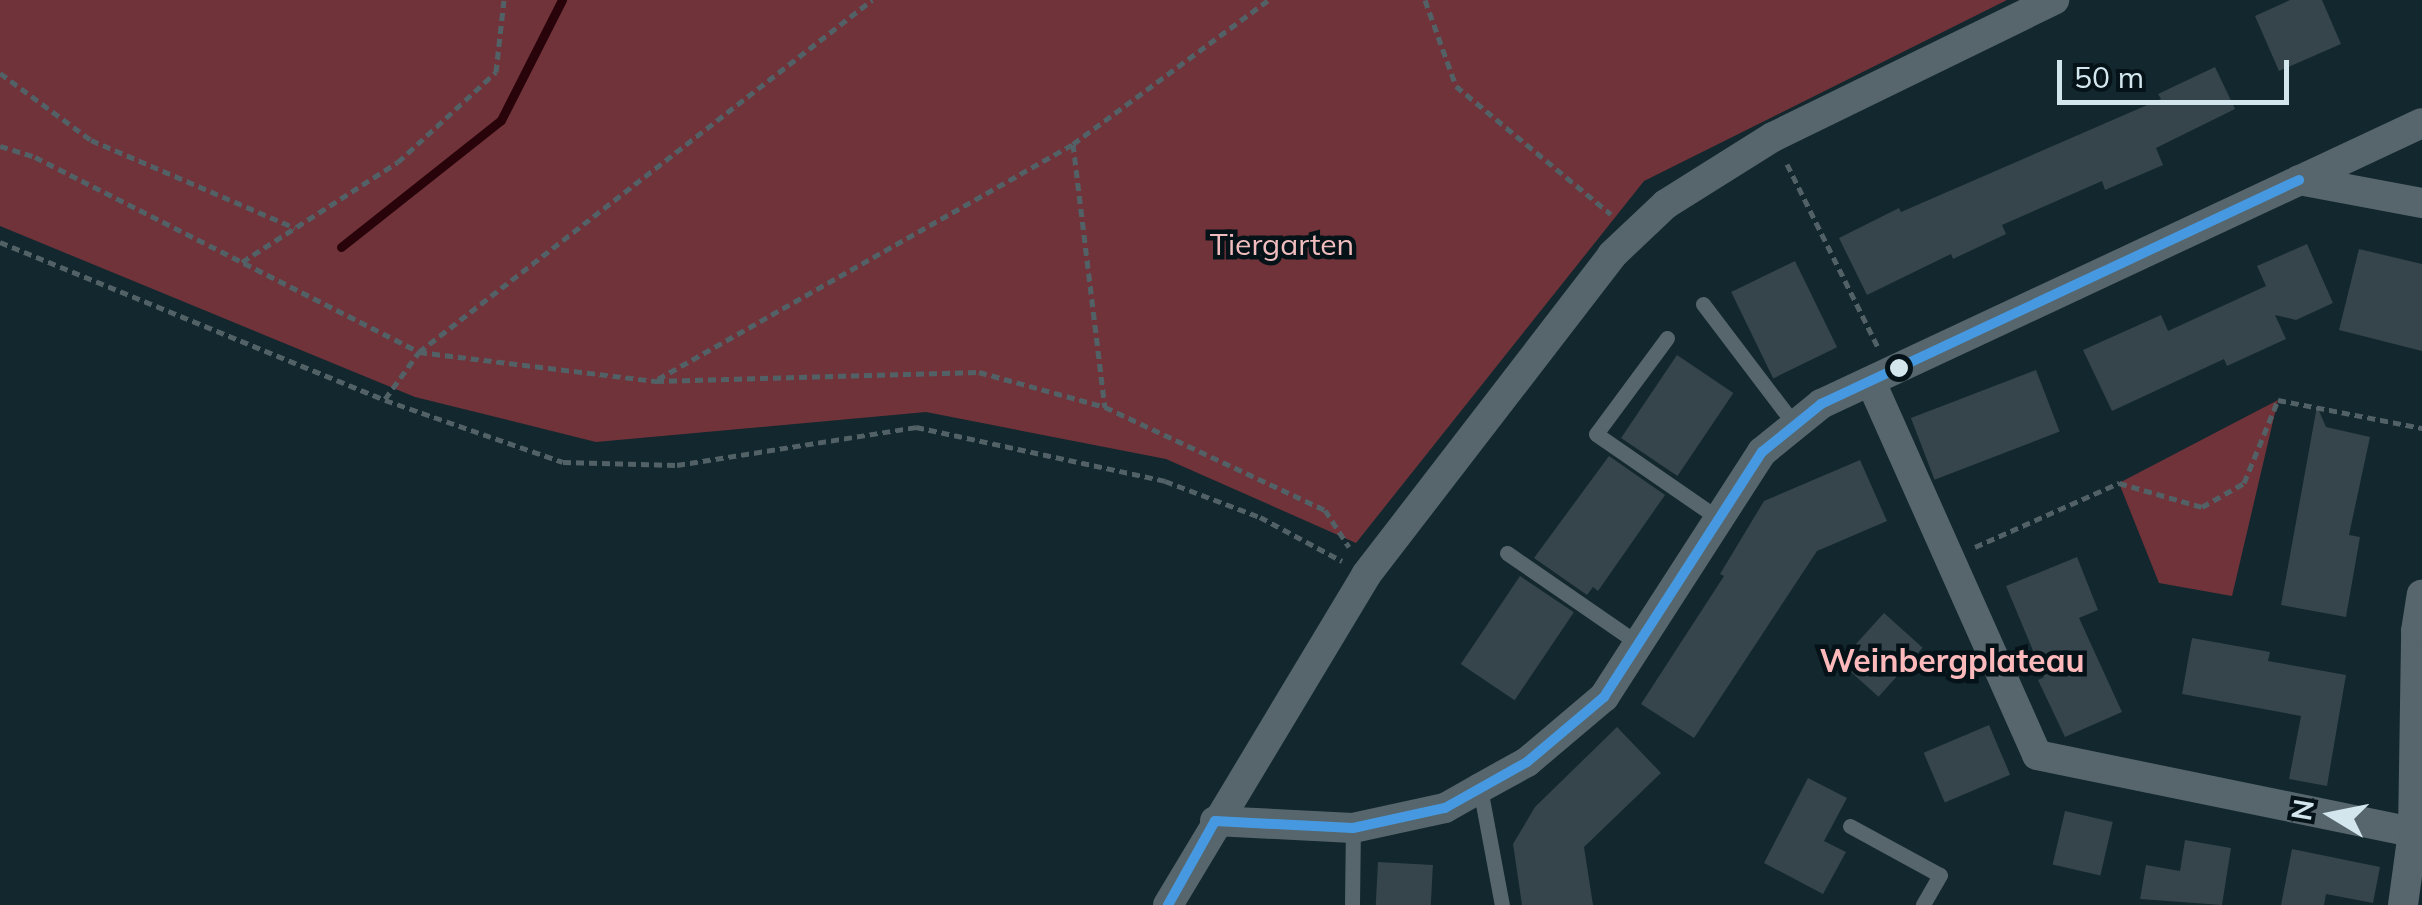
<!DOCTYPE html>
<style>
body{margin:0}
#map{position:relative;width:2422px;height:905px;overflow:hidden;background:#13272e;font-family:Mulish,sans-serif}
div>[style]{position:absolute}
.green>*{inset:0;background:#71333a}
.stream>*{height:9px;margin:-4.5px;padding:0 4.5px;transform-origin:4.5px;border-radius:4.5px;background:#28040a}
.building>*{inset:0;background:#35454b;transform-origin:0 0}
.path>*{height:5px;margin-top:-2.5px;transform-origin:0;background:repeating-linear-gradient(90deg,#526166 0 8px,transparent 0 13px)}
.service>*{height:15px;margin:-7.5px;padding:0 7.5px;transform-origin:7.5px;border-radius:7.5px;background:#56666c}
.minor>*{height:30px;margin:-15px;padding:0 15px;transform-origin:15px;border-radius:15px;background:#56666c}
.bus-1>*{height:10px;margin:-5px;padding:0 5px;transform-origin:5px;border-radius:5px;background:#4699e1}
.dots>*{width:28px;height:28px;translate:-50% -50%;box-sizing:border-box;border:5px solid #051319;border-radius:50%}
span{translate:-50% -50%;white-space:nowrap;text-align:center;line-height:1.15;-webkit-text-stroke:9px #051319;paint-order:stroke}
.park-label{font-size:30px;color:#f0bcbd}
.neighbourhood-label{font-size:32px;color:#feb9bb;font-weight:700}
.north{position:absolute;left:2282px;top:765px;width:100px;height:100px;-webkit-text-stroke:8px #051319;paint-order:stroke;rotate:280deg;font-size:28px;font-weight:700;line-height:40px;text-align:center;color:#d3e6ee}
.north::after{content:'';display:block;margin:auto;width:35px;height:45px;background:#d3e6ee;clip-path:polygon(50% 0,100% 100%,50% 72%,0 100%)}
.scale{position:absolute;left:2057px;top:60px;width:232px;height:45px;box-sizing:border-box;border:5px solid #d3e6ee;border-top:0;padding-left:12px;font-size:30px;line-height:35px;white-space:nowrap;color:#d3e6ee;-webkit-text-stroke:8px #051319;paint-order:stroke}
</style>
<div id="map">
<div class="green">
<i style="clip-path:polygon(0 0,2007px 0,1644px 181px,1356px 543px,1166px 459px,926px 412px,596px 442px,415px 397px,0 226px)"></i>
<i style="clip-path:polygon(2278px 400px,2232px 596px,2159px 583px,2119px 483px)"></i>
</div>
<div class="stream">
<i style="left:341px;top:247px;width:204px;rotate:-38.4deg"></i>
<i style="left:501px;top:120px;width:135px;rotate:-63.1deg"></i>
</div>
<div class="building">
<i style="clip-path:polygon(2290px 0,2322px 0,2341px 44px,2279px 71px,2255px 16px)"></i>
<i style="clip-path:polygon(2215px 67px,2235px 109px,2156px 148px,2163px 165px,2105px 190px,2102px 181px,2002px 225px,2006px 234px,1953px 259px,1951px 254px,1867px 295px,1839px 238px,1899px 208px,1901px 212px,2161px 99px,2158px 94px)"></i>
<i style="clip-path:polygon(2307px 244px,2333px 303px,2296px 320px,2275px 315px,2286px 339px,2227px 366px,2224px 359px,2112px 411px,2083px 350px,2161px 315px,2168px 331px,2266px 286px,2257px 266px)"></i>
<i style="clip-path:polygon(2359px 249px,2422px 264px,2422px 351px,2339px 330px)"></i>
<i style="left:1795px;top:261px;width:96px;height:71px;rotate:64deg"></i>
<i style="left:1677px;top:355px;width:68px;height:100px;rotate:34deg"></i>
<i style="left:2036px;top:370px;width:66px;height:134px;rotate:69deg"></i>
<i style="clip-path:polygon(2317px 406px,2326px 427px,2370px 437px,2349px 535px,2360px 537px,2346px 617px,2281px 605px)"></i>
<i style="clip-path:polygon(1609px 456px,1665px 495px,1598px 591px,1593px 587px,1587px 595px,1534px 558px)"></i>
<i style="clip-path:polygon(1860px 460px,1887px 521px,1817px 551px,1694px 738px,1641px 704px,1724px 576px,1720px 574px,1764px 501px)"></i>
<i style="clip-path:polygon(2077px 557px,2098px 610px,2079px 618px,2122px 712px,2065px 737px,2038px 680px,2044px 677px,2006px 586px)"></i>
<i style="left:1520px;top:576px;width:65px;height:106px;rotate:34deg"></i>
<i style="left:1884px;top:613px;width:52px;height:66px;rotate:42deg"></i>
<i style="clip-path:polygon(2192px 638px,2270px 652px,2268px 661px,2346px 675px,2327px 786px,2289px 779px,2301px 716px,2182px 694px)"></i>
<i style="left:1989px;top:725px;width:54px;height:71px;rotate:67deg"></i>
<i style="clip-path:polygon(1617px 727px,1661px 773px,1584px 847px,1593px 905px,1522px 905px,1513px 844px,1535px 807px)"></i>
<i style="clip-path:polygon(1808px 778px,1847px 798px,1824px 841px,1846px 852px,1823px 894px,1764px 863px)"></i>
<i style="left:2065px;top:811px;width:49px;height:55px;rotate:13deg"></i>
<i style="clip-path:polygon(2185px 840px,2231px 848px,2222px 905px,2140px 899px,2146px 865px,2180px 871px)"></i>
<i style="clip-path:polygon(2292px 849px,2380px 867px,2373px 903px,2326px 894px,2324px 905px,2281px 905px)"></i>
<i style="left:1378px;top:862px;width:55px;height:43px;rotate:3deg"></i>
</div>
<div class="path">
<i style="left:1425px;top:0;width:91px;rotate:70.2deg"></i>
<i style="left:1456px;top:86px;width:201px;rotate:39.6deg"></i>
<i style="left:0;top:73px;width:113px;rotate:36.4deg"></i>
<i style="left:91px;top:140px;width:222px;rotate:23.3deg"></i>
<i style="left:1073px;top:144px;width:265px;rotate:83.1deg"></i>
<i style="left:0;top:146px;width:37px;rotate:17deg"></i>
<i style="left:35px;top:157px;width:431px;rotate:26.9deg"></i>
<i style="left:419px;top:352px;width:239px;rotate:7deg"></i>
<i style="left:656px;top:381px;width:323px;rotate:-1.6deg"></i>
<i style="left:979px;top:372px;width:131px;rotate:15.5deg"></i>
<i style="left:1105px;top:407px;width:243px;rotate:25.1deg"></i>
<i style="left:1325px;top:510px;width:44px;rotate:57deg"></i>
<i style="left:1787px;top:164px;width:204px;rotate:63.6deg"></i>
<i style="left:0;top:242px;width:416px;rotate:22.3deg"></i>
<i style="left:385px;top:400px;width:188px;rotate:19.2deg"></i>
<i style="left:563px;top:462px;width:114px;rotate:1.5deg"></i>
<i style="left:677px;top:465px;width:242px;rotate:-9deg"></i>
<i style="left:916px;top:427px;width:255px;rotate:12.2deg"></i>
<i style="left:1165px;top:481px;width:102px;rotate:20.8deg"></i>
<i style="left:1260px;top:517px;width:93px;rotate:28.2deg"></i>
<i style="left:242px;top:262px;width:185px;rotate:-32.7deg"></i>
<i style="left:398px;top:162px;width:133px;rotate:-42.6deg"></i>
<i style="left:496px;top:72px;width:72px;rotate:-83.7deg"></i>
<i style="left:658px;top:379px;width:477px;rotate:-29.5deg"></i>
<i style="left:1073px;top:144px;width:242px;rotate:-36.4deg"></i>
<i style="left:385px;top:399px;width:58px;rotate:-54.1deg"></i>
<i style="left:419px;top:352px;width:574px;rotate:-37.85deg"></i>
<i style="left:1975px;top:547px;width:158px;rotate:-24deg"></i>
<i style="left:2119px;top:483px;width:86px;rotate:16.1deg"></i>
<i style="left:2202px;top:507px;width:48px;rotate:-29.7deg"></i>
<i style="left:2244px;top:483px;width:90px;rotate:-67.7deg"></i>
<i style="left:2278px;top:400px;width:147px;rotate:11deg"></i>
</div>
<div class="service">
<i style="left:1703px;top:304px;width:152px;rotate:52.8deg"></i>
<i style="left:1667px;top:338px;width:119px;rotate:126.5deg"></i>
<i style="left:1596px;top:434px;width:150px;rotate:34.6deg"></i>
<i style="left:1507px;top:553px;width:160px;rotate:34.6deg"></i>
<i style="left:1480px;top:788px;width:119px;rotate:79.4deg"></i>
<i style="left:1850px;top:826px;width:102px;rotate:28.6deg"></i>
<i style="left:1940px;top:875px;width:34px;rotate:120deg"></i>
<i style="left:1352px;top:905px;width:77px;rotate:-89.3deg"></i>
</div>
<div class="minor">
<i style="left:2299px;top:180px;width:125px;rotate:10.6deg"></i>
<i style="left:1871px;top:382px;width:408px;rotate:66deg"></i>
<i style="left:2037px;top:755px;width:384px;rotate:11.6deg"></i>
<i style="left:1215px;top:821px;width:138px;rotate:2.9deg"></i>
<i style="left:1353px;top:828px;width:94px;rotate:-12.3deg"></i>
<i style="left:1445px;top:808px;width:40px;rotate:-29.7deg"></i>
<i style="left:1480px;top:788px;width:54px;rotate:-29deg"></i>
<i style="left:1527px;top:762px;width:101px;rotate:-40.2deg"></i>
<i style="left:1604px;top:697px;width:292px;rotate:-57.2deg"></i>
<i style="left:1762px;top:452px;width:76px;rotate:-39.1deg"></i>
<i style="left:1821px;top:404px;width:663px;rotate:-25.06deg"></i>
<i style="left:1168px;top:905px;width:385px;rotate:-59deg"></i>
<i style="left:1366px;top:575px;width:404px;rotate:-52.4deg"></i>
<i style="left:1612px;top:255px;width:74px;rotate:-43.4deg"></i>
<i style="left:1666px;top:204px;width:126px;rotate:-32.1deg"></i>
<i style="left:1773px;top:137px;width:313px;rotate:-26deg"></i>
<i style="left:2403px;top:905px;width:74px;rotate:-82.2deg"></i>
<i style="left:2413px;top:832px;width:201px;rotate:-89.1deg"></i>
<i style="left:2416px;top:631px;width:37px;rotate:-81deg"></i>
</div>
<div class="bus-1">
<i style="left:1168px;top:905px;width:96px;rotate:-60.8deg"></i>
<i style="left:1215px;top:821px;width:138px;rotate:2.9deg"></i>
<i style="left:1353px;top:828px;width:94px;rotate:-12.3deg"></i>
<i style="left:1445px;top:808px;width:94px;rotate:-29.3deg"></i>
<i style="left:1527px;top:762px;width:101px;rotate:-40.2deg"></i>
<i style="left:1604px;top:697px;width:292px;rotate:-57.2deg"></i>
<i style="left:1762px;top:452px;width:76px;rotate:-39.1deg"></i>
<i style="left:1821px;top:404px;width:528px;rotate:-25.11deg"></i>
</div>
<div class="dots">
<i style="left:1899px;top:368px;background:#d3e6ee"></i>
</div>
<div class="park-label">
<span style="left:1282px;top:244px">Tiergarten</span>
</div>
<div class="neighbourhood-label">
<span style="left:1952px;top:660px">Weinbergplateau</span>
</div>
<div class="north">N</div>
<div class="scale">50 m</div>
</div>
